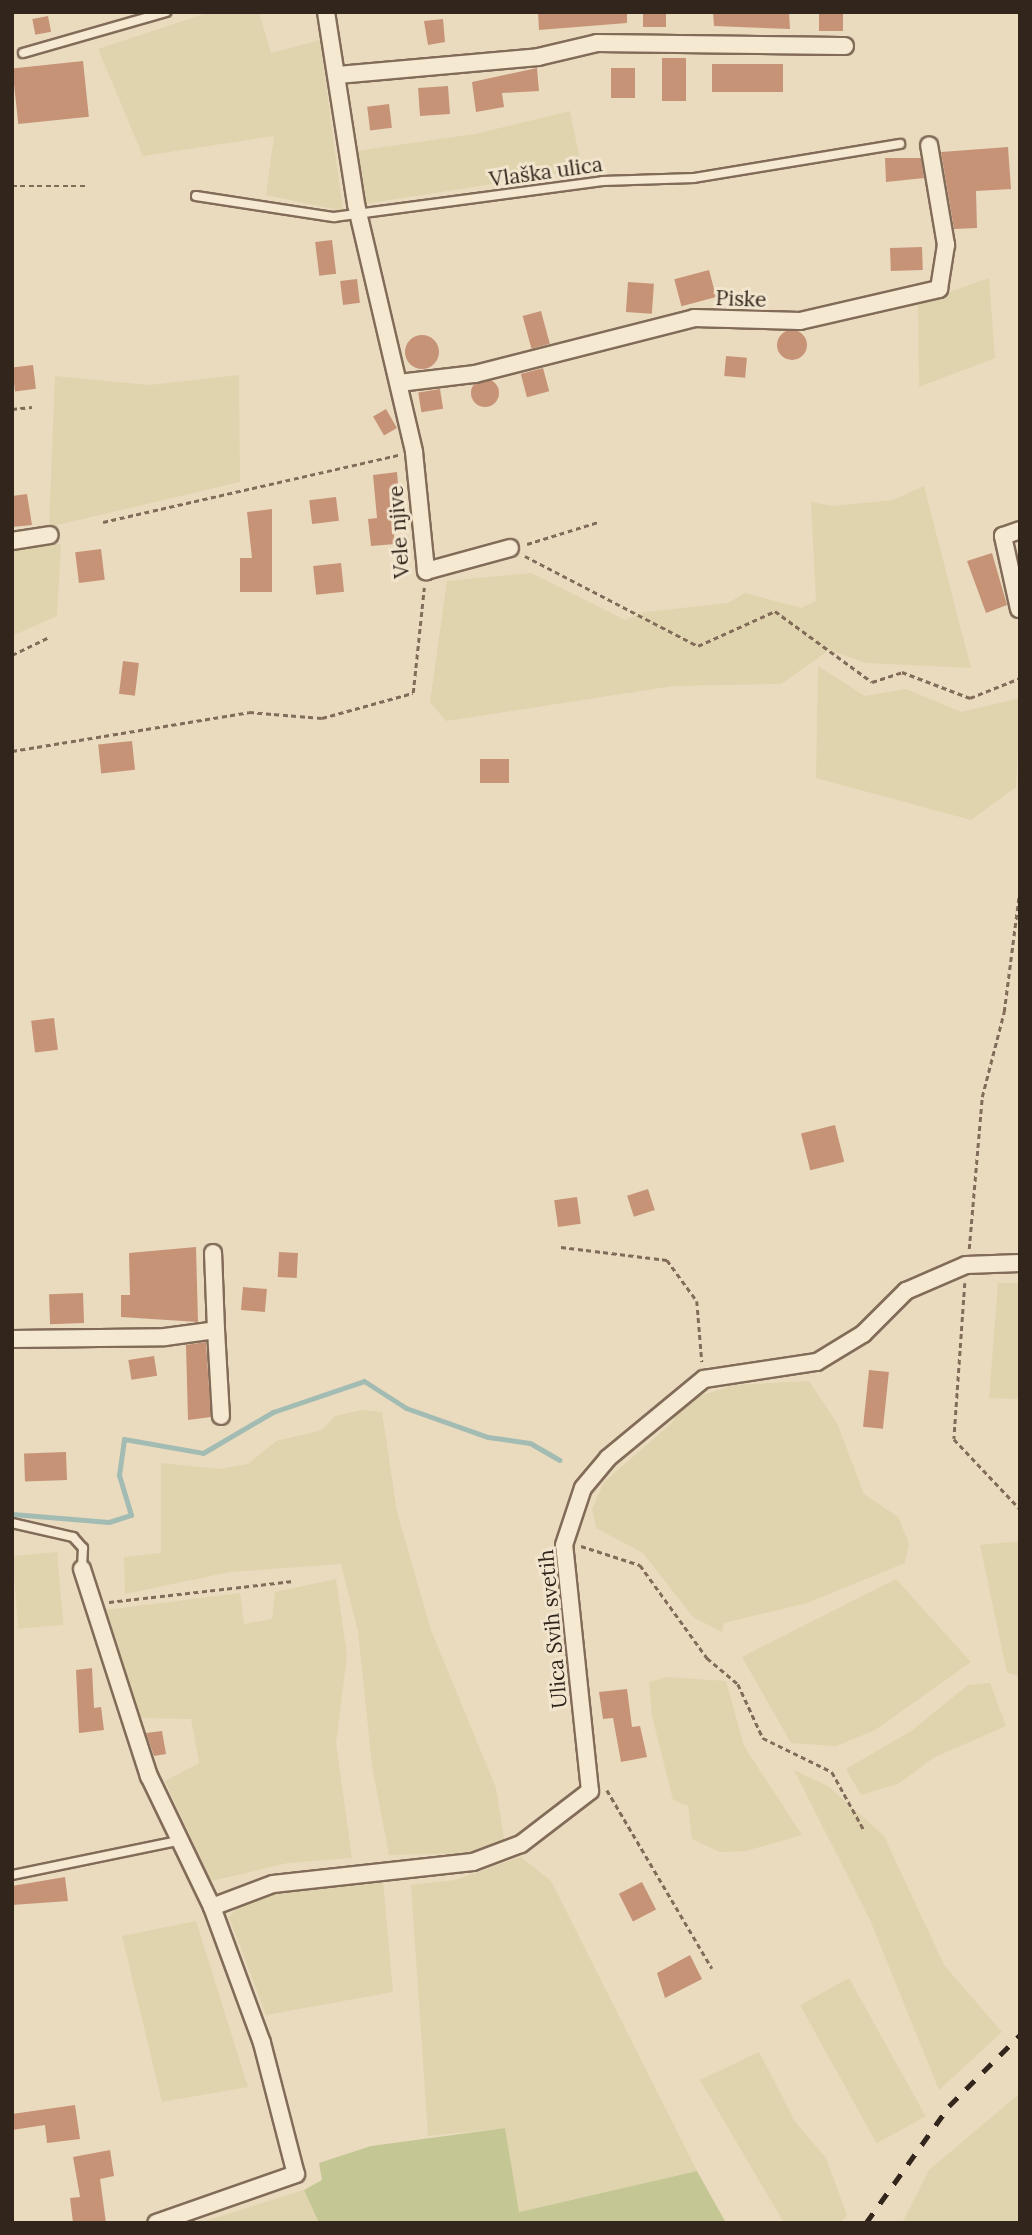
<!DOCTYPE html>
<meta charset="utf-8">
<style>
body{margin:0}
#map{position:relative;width:1032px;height:2235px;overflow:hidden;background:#eadbbf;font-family:Lora,serif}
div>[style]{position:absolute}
.farmland>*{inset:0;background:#dfd4ad;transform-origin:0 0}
.green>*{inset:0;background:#c4c794}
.stream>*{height:5px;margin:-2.5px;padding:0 2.5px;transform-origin:2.5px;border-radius:2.5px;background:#a2bcb3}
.building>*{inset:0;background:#c69377;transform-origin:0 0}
.round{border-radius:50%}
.path>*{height:2.5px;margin-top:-1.25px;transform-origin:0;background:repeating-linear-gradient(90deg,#826c59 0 5px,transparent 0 8.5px)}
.roads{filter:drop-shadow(2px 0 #826c59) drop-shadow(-2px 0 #826c59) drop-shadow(0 2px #826c59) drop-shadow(0 -2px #826c59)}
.lane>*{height:8px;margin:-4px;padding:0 4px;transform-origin:4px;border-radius:4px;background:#f6e9d1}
.street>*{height:16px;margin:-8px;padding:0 8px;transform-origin:8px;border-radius:8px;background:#f6e9d1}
.rail>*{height:5px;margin-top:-2.5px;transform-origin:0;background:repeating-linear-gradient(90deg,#32251c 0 12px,transparent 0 24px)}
span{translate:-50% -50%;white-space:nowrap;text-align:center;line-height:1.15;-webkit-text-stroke:6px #f2e5ce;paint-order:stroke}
.street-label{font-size:21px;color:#32251c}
.frame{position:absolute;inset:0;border:14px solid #32251c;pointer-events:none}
</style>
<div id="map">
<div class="farmland">
<i style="clip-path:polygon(210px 12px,259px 12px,271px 53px,320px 40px,343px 211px,266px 195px,274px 136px,143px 156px,98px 49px)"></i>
<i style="clip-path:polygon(570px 111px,582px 170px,364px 204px,356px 151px,475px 134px)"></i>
<i style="clip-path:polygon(989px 278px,995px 358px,919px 387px,918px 303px)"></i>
<i style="clip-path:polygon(239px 375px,240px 482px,49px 527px,55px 376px,149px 385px)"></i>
<i style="clip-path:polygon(924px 486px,971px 668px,866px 663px,829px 650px,781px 684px,673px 686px,446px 721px,430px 702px,447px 581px,531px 573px,625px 620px,645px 612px,728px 603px,745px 593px,801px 608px,816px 601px,811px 502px,833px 506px,893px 500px)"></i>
<i style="clip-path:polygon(61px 544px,57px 616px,12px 636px,12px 550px)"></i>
<i style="clip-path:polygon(818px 666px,865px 696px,906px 689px,961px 712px,1020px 698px,1016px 787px,971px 820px,816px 778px)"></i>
<i style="clip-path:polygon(998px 1283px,1020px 1283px,1020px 1399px,989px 1398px)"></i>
<i style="clip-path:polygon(809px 1381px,837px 1423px,864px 1494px,898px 1517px,909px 1543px,905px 1563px,807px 1603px,724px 1623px,722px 1632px,693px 1617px,643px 1553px,596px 1528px,592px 1509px,604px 1482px,672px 1423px,685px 1401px,734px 1385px)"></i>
<i style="clip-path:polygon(361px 1410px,382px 1412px,397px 1512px,431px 1630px,496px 1788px,505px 1845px,474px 1853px,389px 1855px,372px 1766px,358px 1631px,341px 1564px,230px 1572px,125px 1594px,124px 1557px,161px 1553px,161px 1463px,219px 1469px,248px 1464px,276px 1441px,322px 1430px,335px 1416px)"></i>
<i style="clip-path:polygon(1020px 1541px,1020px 1676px,1007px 1673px,980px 1545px)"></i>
<i style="left:57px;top:1552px;width:73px;height:45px;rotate:85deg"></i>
<i style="clip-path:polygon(336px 1579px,347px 1655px,336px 1743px,352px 1858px,288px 1863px,211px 1881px,165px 1781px,199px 1763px,191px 1719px,140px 1718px,106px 1610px,240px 1593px,244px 1624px,272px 1619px,275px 1592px)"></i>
<i style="clip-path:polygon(896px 1579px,971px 1662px,875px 1730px,836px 1746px,791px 1743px,742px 1657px)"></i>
<i style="clip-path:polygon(667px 1677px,726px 1681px,744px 1746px,802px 1835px,746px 1851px,720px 1852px,692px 1839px,688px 1806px,673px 1800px,652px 1716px,649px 1682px)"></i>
<i style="clip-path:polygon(990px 1683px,1006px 1726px,933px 1758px,900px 1783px,861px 1795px,846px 1769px,911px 1731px,968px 1685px)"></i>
<i style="clip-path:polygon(794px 1770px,828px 1786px,884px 1836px,944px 1965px,1002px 2032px,939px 2090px,870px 1920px)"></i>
<i style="clip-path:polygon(521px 1857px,551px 1881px,697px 2171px,518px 2212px,505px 2128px,428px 2136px,411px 1885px,455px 1880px)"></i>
<i style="clip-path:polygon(383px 1881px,393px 1992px,266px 2015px,229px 1917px,241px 1904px,270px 1893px)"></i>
<i style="clip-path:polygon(196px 1921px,248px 2087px,162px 2102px,122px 1936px)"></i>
<i style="left:849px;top:1978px;width:158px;height:56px;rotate:61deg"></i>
<i style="clip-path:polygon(759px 2052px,796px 2123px,826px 2158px,847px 2215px,841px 2223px,784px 2223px,700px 2080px)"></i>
<i style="clip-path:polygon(1020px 2093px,1020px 2223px,902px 2223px,929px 2170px)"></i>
<i style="clip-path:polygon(304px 2190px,319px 2223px,198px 2223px)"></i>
</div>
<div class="green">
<i style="clip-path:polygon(505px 2128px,519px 2212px,697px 2171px,726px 2223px,319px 2223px,304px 2190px,322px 2180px,319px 2163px,371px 2146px)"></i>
</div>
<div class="stream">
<i style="left:12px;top:1514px;width:97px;rotate:4.7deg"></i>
<i style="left:109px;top:1522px;width:23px;rotate:-18deg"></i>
<i style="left:131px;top:1515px;width:42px;rotate:-106.7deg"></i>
<i style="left:119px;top:1475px;width:36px;rotate:-82deg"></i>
<i style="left:124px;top:1439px;width:80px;rotate:10deg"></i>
<i style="left:203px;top:1453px;width:81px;rotate:-30.4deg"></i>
<i style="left:273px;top:1412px;width:96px;rotate:-18.8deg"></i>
<i style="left:364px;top:1381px;width:50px;rotate:32.7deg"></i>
<i style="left:406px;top:1408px;width:87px;rotate:19.5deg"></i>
<i style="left:488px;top:1437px;width:42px;rotate:8.1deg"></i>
<i style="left:530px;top:1443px;width:34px;rotate:30deg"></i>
</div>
<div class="building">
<i style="clip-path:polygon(538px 12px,627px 12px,627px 23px,539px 30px)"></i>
<i style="left:643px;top:12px;width:23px;height:15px"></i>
<i style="clip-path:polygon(713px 12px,789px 12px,790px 29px,714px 26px)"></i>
<i style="left:819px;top:12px;width:24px;height:19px"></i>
<i style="left:48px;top:16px;width:16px;height:16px;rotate:79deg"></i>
<i style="clip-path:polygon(443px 19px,445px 42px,428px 45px,424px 21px)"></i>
<i style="left:686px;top:58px;width:43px;height:24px;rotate:90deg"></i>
<i style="left:83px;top:61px;width:56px;height:71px;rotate:84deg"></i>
<i style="left:712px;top:64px;width:71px;height:28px"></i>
<i style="clip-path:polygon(537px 68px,539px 91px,502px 93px,504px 107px,476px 112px,472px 82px)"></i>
<i style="left:611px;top:68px;width:24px;height:30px"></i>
<i style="left:448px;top:86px;width:28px;height:30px;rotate:86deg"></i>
<i style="left:389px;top:104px;width:24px;height:22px;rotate:83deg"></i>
<i style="clip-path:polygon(1008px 147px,1011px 189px,976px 191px,977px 228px,954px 229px,941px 152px)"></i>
<i style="clip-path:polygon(885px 158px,921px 158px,924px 178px,886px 182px)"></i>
<i style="left:332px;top:240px;width:34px;height:17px;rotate:83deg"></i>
<i style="left:922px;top:247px;width:23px;height:32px;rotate:88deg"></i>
<i style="left:709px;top:270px;width:28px;height:36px;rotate:75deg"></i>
<i style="left:357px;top:279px;width:24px;height:17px;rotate:83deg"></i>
<i style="left:628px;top:282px;width:26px;height:30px;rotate:4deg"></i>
<i style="left:541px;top:311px;width:34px;height:19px;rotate:75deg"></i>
<i class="round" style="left:777px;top:330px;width:30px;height:30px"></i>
<i class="round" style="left:405px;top:335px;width:34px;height:34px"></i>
<i style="left:726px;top:356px;width:21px;height:20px;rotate:5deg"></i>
<i style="left:33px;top:365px;width:24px;height:21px;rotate:83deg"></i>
<i style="left:543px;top:368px;width:24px;height:23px;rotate:75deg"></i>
<i class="round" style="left:471px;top:379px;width:28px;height:28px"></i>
<i style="left:440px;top:389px;width:20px;height:22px;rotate:81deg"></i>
<i style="left:386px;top:409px;width:22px;height:15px;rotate:60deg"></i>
<i style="clip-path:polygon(397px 472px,399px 496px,390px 497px,395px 544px,371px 546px,368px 519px,377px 518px,373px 475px)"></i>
<i style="clip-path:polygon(27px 494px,32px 525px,12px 527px,12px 496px)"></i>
<i style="left:336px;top:497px;width:24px;height:27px;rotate:83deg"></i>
<i style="clip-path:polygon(272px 509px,272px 592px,240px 592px,240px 558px,252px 558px,247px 512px)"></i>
<i style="left:101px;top:549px;width:31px;height:26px;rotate:83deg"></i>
<i style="clip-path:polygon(992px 553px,1007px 605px,986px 613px,967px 561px)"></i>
<i style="left:341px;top:563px;width:29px;height:28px;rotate:84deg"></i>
<i style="left:123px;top:661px;width:16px;height:33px;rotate:7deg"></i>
<i style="left:132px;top:741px;width:29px;height:34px;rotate:84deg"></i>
<i style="left:480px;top:759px;width:29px;height:24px"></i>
<i style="left:54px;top:1018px;width:32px;height:23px;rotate:83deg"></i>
<i style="left:835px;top:1125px;width:38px;height:35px;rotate:76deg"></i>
<i style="left:648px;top:1189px;width:22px;height:22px;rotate:72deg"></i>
<i style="left:577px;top:1197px;width:27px;height:23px;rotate:82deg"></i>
<i style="clip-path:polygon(196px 1247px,198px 1322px,121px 1317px,121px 1295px,130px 1295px,129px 1253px)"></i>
<i style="left:279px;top:1252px;width:19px;height:25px;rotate:3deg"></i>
<i style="left:243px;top:1287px;width:24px;height:23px;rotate:5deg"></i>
<i style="left:83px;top:1293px;width:30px;height:34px;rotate:88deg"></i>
<i style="clip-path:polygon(206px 1342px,211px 1417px,188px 1420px,186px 1345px)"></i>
<i style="left:154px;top:1356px;width:20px;height:26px;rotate:81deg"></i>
<i style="left:869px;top:1370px;width:20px;height:57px;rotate:6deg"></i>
<i style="left:66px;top:1452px;width:28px;height:42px;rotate:88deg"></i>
<i style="clip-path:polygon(92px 1668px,94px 1708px,101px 1707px,104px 1730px,79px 1733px,76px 1670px)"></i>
<i style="clip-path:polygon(627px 1689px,632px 1727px,640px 1726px,647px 1757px,621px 1762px,613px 1718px,603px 1719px,599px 1692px)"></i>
<i style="clip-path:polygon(162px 1731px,166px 1754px,154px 1756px,146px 1733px)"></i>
<i style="clip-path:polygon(65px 1877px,68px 1901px,12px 1905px,12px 1886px)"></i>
<i style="left:642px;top:1882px;width:31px;height:26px;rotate:63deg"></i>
<i style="clip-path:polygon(690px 1955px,702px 1979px,665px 1998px,657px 1973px)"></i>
<i style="clip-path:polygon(75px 2105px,80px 2139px,47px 2143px,45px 2125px,12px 2130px,12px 2114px)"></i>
<i style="clip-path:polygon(110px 2150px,114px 2176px,100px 2179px,106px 2223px,73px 2223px,70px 2198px,80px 2197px,73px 2157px)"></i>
</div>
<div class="path">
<i style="left:12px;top:186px;width:74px"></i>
<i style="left:12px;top:409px;width:20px;rotate:-6deg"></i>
<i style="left:103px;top:522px;width:303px;rotate:-12.8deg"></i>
<i style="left:527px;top:544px;width:74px;rotate:-17.2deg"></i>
<i style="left:525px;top:556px;width:195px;rotate:27.5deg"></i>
<i style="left:698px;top:646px;width:85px;rotate:-24.4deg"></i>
<i style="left:775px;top:611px;width:120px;rotate:36.2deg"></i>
<i style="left:872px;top:682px;width:32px;rotate:-18deg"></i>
<i style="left:902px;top:672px;width:73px;rotate:20.9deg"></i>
<i style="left:970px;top:698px;width:54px;rotate:-21.8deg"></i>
<i style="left:12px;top:655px;width:41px;rotate:-25.9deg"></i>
<i style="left:12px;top:751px;width:240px;rotate:-9.3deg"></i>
<i style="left:249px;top:712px;width:73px;rotate:4.7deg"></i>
<i style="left:322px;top:718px;width:94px;rotate:-15.4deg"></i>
<i style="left:413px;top:693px;width:106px;rotate:-84deg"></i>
<i style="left:561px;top:1247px;width:107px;rotate:7deg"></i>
<i style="left:667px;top:1260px;width:51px;rotate:53.8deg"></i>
<i style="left:697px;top:1301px;width:61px;rotate:85.3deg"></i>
<i style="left:969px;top:1249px;width:153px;rotate:-85.1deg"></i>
<i style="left:982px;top:1097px;width:88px;rotate:-75.5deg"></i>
<i style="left:1004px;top:1012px;width:126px;rotate:-82.7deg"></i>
<i style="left:965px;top:1283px;width:156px;rotate:94deg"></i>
<i style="left:954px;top:1439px;width:96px;rotate:46.7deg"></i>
<i style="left:581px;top:1546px;width:62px;rotate:17.9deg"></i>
<i style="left:640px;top:1565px;width:115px;rotate:54.2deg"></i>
<i style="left:707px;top:1658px;width:40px;rotate:40deg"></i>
<i style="left:738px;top:1684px;width:60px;rotate:65.2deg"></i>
<i style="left:763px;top:1738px;width:77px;rotate:26.2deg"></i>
<i style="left:832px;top:1772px;width:66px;rotate:61.1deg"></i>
<i style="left:109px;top:1602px;width:185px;rotate:-6.5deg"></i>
<i style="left:607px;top:1790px;width:207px;rotate:59.5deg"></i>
</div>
<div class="roads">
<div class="lane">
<i style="left:23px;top:53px;width:149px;rotate:-16deg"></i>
<i style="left:196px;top:196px;width:140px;rotate:8.7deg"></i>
<i style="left:334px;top:217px;width:271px;rotate:-7.6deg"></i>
<i style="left:603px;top:181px;width:91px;rotate:-1.9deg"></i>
<i style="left:694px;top:178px;width:209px;rotate:-9.4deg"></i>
<i style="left:12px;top:1523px;width:63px;rotate:12.9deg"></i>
<i style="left:73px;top:1537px;width:15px;rotate:48deg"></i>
<i style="left:83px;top:1548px;width:21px;rotate:93deg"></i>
<i style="left:12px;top:1875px;width:168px;rotate:-11.6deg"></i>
</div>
<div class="street">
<i style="left:326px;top:12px;width:194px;rotate:81.1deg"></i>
<i style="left:356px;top:204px;width:255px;rotate:76.8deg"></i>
<i style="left:414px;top:452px;width:120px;rotate:84.2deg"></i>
<i style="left:426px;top:571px;width:87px;rotate:-15.3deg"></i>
<i style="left:338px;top:75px;width:201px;rotate:-5.1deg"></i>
<i style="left:538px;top:57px;width:61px;rotate:-13.3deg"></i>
<i style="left:597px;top:43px;width:248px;rotate:0.7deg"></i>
<i style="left:399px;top:383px;width:77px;rotate:-6.8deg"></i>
<i style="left:475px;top:374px;width:226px;rotate:-14.3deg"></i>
<i style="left:694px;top:318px;width:106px;rotate:1.6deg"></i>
<i style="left:800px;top:321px;width:143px;rotate:-13deg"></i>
<i style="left:939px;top:289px;width:45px;rotate:-81deg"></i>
<i style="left:946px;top:245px;width:101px;rotate:-99.6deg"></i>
<i style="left:12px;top:541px;width:38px;rotate:-9deg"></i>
<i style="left:1019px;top:609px;width:75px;rotate:-102.4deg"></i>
<i style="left:1003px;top:536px;width:18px;rotate:-19deg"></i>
<i style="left:216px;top:1330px;width:86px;rotate:86.7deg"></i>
<i style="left:12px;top:1339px;width:153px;rotate:-0.7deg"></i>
<i style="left:165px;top:1337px;width:51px;rotate:-7.8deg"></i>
<i style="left:216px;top:1330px;width:77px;rotate:-92.2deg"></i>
<i style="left:82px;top:1569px;width:218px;rotate:72.1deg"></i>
<i style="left:149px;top:1776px;width:145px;rotate:64.3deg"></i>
<i style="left:212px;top:1907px;width:145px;rotate:69.8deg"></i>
<i style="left:262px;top:2043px;width:135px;rotate:75.5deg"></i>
<i style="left:296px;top:2174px;width:148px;rotate:160.7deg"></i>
<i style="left:212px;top:1907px;width:65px;rotate:-20.7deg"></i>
<i style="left:273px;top:1884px;width:201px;rotate:-6.3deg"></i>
<i style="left:473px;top:1862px;width:51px;rotate:-20.6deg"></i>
<i style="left:521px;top:1844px;width:87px;rotate:-37.5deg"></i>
<i style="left:590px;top:1791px;width:247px;rotate:-96deg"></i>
<i style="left:564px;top:1545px;width:60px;rotate:-71.6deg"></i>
<i style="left:583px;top:1488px;width:39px;rotate:-50deg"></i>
<i style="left:608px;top:1458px;width:124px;rotate:-39.5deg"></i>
<i style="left:704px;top:1379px;width:114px;rotate:-8.6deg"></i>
<i style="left:817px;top:1362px;width:54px;rotate:-31.3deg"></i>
<i style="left:863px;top:1334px;width:61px;rotate:-45deg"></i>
<i style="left:906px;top:1291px;width:65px;rotate:-23.4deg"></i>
<i style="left:966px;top:1265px;width:54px;rotate:-2.1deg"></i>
</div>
</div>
<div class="rail">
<i style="left:866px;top:2223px;width:143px;rotate:-54.6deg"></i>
<i style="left:949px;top:2106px;width:100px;rotate:-45deg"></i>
</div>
<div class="street-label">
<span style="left:546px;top:172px;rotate:-8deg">Vlaška ulica</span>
<span style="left:741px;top:299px;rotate:2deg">Piske</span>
<span style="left:399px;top:532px;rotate:-94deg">Vele njive</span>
<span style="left:553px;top:1629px;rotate:-95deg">Ulica Svih svetih</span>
</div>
<div class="frame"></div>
</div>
